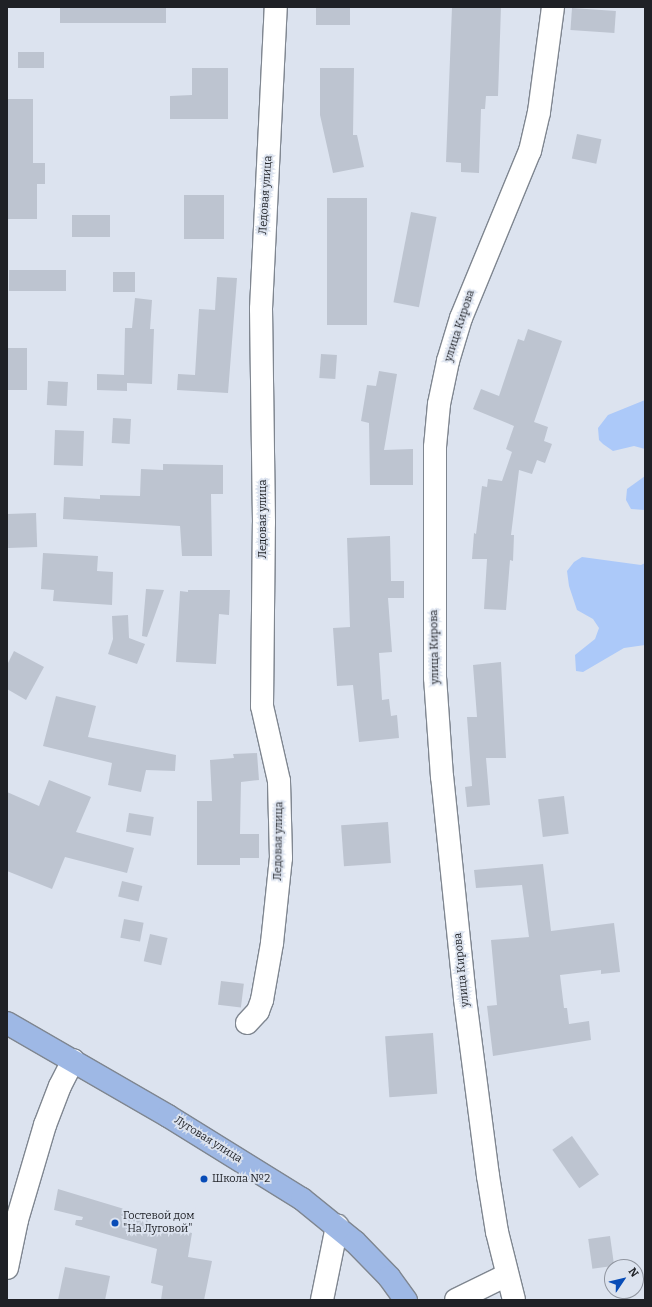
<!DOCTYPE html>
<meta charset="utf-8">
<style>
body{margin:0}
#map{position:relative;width:652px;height:1307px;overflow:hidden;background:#dce3ef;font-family:Bitter,serif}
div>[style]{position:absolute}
.green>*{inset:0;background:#acc9f9}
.building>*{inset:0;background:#bdc4d0;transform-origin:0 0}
.roads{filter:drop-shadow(1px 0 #7f8690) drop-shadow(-1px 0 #7f8690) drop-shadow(0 1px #7f8690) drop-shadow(0 -1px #7f8690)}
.street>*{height:22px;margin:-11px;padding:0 11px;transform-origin:11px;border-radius:11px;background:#fff}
.secondary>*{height:22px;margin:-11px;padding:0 11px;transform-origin:11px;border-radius:11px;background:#fff}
.primary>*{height:22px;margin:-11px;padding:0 11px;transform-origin:11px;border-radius:11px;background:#9eb8e5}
.dots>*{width:11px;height:11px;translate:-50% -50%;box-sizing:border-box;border:2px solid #dce3ef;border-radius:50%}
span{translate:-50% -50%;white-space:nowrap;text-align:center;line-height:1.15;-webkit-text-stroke:3.5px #dce3ef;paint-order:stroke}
.street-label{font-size:11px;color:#1f2126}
.poi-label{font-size:11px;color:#1f2126}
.left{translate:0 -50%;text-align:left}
.frame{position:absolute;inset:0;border:8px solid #1f2126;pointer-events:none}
.north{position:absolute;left:604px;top:1259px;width:40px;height:40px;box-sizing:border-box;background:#dce3ef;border:1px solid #90959f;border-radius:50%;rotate:55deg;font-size:11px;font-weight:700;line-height:16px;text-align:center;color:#1f2126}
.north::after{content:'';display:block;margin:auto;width:14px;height:18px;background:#084cb7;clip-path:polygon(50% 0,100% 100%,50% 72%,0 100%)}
</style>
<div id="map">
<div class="green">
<i style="clip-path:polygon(645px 400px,645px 449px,634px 446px,613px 451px,603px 444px,599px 440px,598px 428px,608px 415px)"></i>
<i style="clip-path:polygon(645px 476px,645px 510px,631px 509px,626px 500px,627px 489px)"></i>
<i style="clip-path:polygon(582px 557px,641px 565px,645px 563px,645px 645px,624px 648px,583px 672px,576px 671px,575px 655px,595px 639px,599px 628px,593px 619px,577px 610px,569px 586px,567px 571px,574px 562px)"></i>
</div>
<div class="building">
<i style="left:60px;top:7px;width:106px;height:16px"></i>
<i style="left:316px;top:7px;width:34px;height:18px"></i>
<i style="clip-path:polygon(452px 7px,501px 7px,498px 96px,486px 96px,485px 109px,481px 109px,479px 173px,461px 172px,461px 163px,446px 162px)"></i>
<i style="left:572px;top:8px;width:44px;height:22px;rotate:4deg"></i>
<i style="left:18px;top:52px;width:26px;height:16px"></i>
<i style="clip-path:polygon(192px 68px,228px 68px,228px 119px,170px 119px,170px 96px,192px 95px)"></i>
<i style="clip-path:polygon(320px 68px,354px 68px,353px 135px,357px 135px,364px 167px,333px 173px,320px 115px)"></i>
<i style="clip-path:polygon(7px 99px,33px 99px,33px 163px,45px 163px,45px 184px,37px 184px,37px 219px,7px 219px)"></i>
<i style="left:577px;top:134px;width:25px;height:25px;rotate:12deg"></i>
<i style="left:184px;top:195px;width:40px;height:44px"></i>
<i style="left:327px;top:198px;width:40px;height:127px"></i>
<i style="left:411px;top:212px;width:26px;height:92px;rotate:11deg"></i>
<i style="left:110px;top:215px;width:22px;height:38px;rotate:90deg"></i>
<i style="left:9px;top:270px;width:57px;height:21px"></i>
<i style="left:113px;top:272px;width:22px;height:20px"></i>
<i style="clip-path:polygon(217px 277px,237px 278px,228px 393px,177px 390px,178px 374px,195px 375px,199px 309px,215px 310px)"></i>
<i style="clip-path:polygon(135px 298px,152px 300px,150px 329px,154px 329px,152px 384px,127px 383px,127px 391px,97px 390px,97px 374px,124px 375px,125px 328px,132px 328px)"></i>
<i style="clip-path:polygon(528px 329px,562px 341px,534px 422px,548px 427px,544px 441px,552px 444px,545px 463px,537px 460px,532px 474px,519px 470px,511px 535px,514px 535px,513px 561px,510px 560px,506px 610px,484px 609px,487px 559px,472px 559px,474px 533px,476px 534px,482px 486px,487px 487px,488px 479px,502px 481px,512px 452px,506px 449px,514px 426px,473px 409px,481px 389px,499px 396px,518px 339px,524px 341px)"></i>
<i style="left:7px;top:348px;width:20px;height:42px"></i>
<i style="left:321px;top:354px;width:16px;height:24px;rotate:4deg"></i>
<i style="clip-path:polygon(379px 371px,397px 374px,384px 450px,413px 449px,413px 485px,370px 485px,369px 423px,361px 421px,367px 385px,376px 386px)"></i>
<i style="left:48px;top:381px;width:20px;height:24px;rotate:3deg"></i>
<i style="left:113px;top:418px;width:18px;height:25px;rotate:3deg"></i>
<i style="left:55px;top:430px;width:29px;height:35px;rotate:2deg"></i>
<i style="clip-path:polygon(163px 464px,223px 465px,223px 494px,211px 494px,212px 556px,182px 556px,180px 526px,63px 519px,64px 497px,100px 499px,100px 495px,140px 496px,141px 469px,163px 470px)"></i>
<i style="left:36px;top:513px;width:34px;height:29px;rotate:88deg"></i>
<i style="clip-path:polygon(390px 536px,391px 581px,404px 581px,404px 598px,388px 598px,392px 652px,379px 653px,382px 700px,389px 699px,391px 716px,397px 715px,399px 738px,359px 742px,353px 685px,337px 686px,333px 628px,350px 627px,347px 538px)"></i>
<i style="clip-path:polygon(43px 553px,98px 556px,97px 571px,113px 572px,112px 605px,53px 601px,54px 590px,41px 589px)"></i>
<i style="clip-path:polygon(146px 589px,164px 590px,147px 637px,142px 636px)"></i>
<i style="clip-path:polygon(188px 590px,230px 590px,229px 615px,219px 614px,216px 664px,176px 662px,180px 591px,188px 592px)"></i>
<i style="clip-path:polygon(128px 615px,129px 638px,145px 644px,137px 664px,108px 654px,113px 639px,112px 616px)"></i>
<i style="clip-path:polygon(14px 651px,44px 667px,26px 700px,7px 689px,7px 665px)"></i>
<i style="clip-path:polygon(501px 662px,506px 758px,486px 758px,490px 805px,467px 807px,465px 787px,472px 786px,467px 717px,477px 717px,473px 665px)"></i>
<i style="clip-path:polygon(56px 696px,96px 706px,88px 737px,176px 755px,175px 771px,146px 770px,141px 792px,108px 785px,112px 763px,43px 746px)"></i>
<i style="clip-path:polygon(257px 753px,259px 780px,241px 782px,240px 834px,259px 834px,259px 858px,240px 858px,240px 865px,197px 865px,197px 801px,212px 801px,210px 760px,234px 758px,233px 754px)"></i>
<i style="clip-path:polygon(49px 780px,91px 797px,76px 832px,134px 848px,127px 873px,65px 857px,52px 889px,7px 871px,7px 792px,39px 806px)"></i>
<i style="left:564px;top:796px;width:38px;height:26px;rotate:83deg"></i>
<i style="left:129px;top:813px;width:25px;height:19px;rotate:9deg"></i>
<i style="left:388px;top:822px;width:41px;height:47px;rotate:86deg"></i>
<i style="clip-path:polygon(543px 864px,551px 931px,614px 923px,620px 972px,601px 974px,601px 970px,560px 975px,564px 1008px,567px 1008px,569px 1024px,589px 1021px,591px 1040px,493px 1056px,487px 1006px,497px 1005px,491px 940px,529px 937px,522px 885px,476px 888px,474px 870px)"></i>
<i style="left:122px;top:881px;width:21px;height:16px;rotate:14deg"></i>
<i style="left:124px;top:919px;width:20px;height:19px;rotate:11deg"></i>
<i style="left:150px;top:934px;width:18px;height:28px;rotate:13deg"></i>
<i style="left:221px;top:981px;width:23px;height:24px;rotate:7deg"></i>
<i style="left:433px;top:1033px;width:61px;height:48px;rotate:86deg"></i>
<i style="left:572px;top:1136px;width:47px;height:24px;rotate:55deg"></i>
<i style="clip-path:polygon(58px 1189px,144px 1215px,143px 1218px,149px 1220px,148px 1224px,192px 1233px,188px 1257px,212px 1261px,204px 1300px,161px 1300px,163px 1286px,151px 1283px,157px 1249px,75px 1225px,76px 1220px,82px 1220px,83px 1217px,54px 1210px)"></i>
<i style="left:610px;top:1236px;width:30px;height:22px;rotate:82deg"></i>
<i style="clip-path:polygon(65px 1267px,110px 1276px,105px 1300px,58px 1300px)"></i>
</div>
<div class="roads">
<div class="street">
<i style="left:247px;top:1023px;width:16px;rotate:-47deg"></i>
<i style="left:258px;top:1011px;width:12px;rotate:-70deg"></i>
<i style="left:262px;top:1000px;width:58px;rotate:-80deg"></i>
<i style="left:272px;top:943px;width:85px;rotate:-84deg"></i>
<i style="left:281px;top:858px;width:77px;rotate:-91.5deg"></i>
<i style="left:279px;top:781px;width:77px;rotate:-102.8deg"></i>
<i style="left:262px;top:706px;width:183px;rotate:-89.4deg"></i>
<i style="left:264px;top:523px;width:214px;rotate:-90.8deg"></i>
<i style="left:261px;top:309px;width:302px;rotate:-87.2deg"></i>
<i style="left:322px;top:1300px;width:76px;rotate:-78.5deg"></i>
<i style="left:456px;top:1300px;width:57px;rotate:-26.1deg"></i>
<i style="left:514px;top:1300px;width:70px;rotate:-104deg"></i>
<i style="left:497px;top:1232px;width:57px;rotate:-99.1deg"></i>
<i style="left:488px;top:1176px;width:179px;rotate:-97.4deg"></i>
<i style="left:465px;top:998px;width:222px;rotate:-95.9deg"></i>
<i style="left:442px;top:777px;width:99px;rotate:-94deg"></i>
<i style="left:435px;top:678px;width:231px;rotate:-90deg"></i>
<i style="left:435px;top:447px;width:43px;rotate:-84.7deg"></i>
<i style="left:439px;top:404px;width:44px;rotate:-78.2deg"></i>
<i style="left:448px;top:361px;width:45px;rotate:-73.2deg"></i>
<i style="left:461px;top:318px;width:181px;rotate:-67.6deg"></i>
<i style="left:530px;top:151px;width:40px;rotate:-77deg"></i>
<i style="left:539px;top:112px;width:106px;rotate:-82.4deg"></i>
</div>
<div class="secondary">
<i style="left:7px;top:1268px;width:49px;rotate:-78.2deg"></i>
<i style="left:17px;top:1220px;width:99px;rotate:-73.6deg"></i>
<i style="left:45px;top:1125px;width:42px;rotate:-69deg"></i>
<i style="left:60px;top:1086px;width:29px;rotate:-63deg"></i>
</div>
<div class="primary">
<i style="left:7px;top:1023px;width:186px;rotate:30deg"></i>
<i style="left:168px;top:1116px;width:158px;rotate:31.8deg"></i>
<i style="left:302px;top:1199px;width:68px;rotate:39.1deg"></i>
<i style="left:355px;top:1242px;width:49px;rotate:45.8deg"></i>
<i style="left:389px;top:1277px;width:29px;rotate:54deg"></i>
</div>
</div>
<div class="dots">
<i style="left:204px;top:1179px;background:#084cb7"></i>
<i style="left:115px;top:1223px;background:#084cb7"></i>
</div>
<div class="street-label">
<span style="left:266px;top:195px;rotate:-86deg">Ледовая улица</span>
<span style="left:460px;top:326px;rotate:-72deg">улица Кирова</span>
<span style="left:263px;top:519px;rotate:-90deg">Ледовая улица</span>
<span style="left:435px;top:647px;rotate:-91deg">улица Кирова</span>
<span style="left:279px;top:841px;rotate:-89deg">Ледовая улица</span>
<span style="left:462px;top:970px;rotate:-96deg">улица Кирова</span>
<span style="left:208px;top:1140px;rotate:32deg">Луговая улица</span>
</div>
<div class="poi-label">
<span class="left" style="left:212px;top:1179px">Школа №2</span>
<span class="left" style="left:123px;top:1223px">Гостевой дом<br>"На Луговой"</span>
</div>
<div class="frame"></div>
<div class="north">N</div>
</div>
